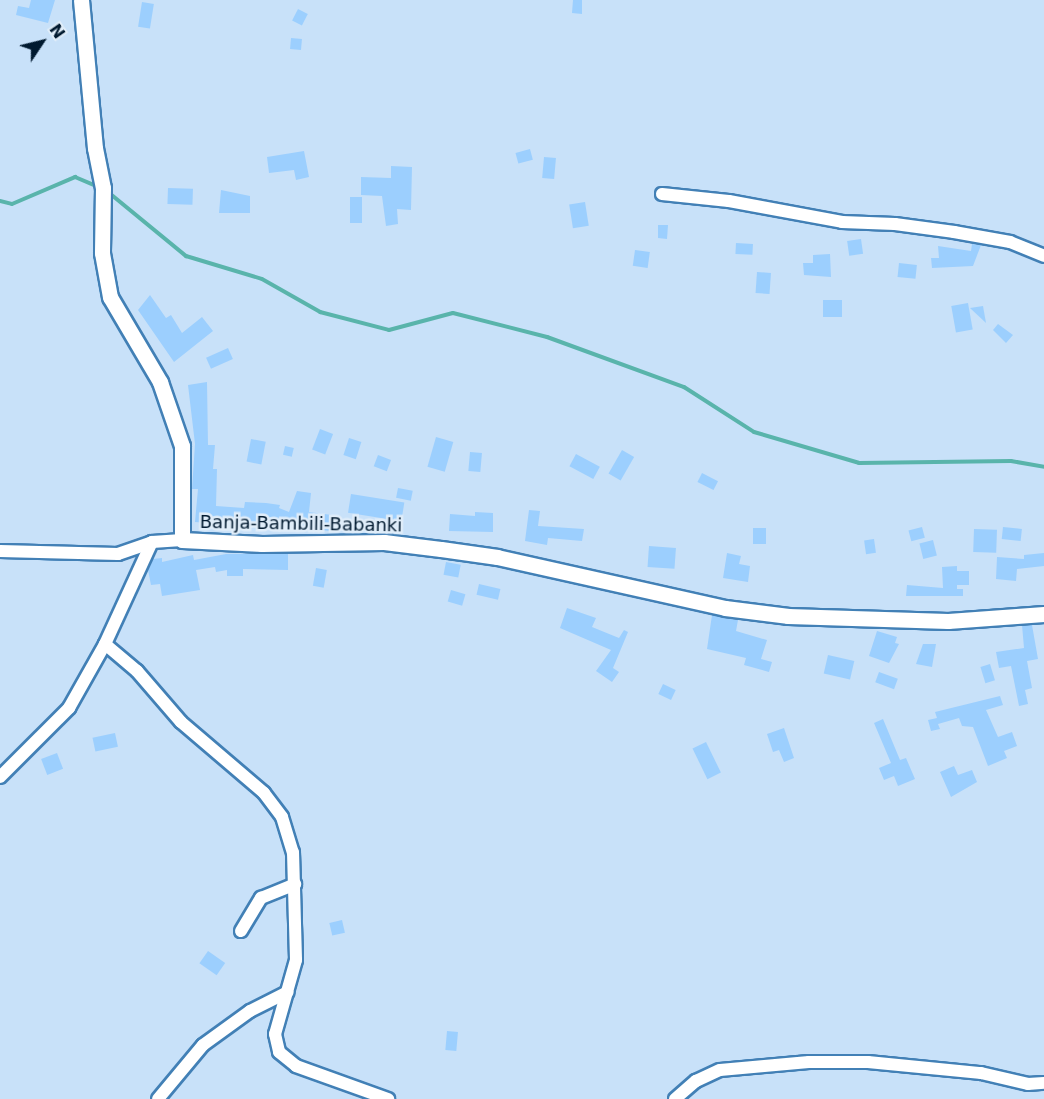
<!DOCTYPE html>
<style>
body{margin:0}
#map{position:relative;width:1044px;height:1099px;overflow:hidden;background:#c8e1f9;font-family:"DejaVu Sans",sans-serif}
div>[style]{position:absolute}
.stream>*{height:4px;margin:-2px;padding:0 2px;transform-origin:2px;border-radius:2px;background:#59b4ab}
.building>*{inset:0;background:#9ccffe;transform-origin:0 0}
.roads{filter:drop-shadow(2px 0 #4280b6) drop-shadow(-2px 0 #4280b6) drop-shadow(0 2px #4280b6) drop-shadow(0 -2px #4280b6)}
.minor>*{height:12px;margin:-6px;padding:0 6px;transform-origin:6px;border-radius:6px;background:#fff}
.tertiary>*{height:15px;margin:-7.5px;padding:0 7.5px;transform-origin:7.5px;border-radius:7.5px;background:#fff}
span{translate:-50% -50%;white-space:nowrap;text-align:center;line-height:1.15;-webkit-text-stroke:5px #e0edf9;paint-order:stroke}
.street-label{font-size:18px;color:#011a30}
.north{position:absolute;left:12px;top:12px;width:60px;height:60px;-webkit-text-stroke:4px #e0edf9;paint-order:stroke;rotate:55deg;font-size:16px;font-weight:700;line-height:24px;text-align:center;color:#011a30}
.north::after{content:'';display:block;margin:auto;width:21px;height:27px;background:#011a30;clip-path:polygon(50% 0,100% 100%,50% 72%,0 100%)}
</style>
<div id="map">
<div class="stream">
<i style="left:108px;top:192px;width:101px;rotate:39.4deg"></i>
<i style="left:186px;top:256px;width:79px;rotate:16.8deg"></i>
<i style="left:262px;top:279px;width:67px;rotate:29.6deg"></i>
<i style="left:320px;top:312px;width:71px;rotate:14.6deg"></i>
<i style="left:389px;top:330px;width:66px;rotate:-14.9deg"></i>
<i style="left:453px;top:313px;width:97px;rotate:14.3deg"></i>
<i style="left:547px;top:337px;width:146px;rotate:20.1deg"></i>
<i style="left:684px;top:387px;width:83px;rotate:32.7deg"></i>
<i style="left:754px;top:432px;width:109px;rotate:16.4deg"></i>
<i style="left:859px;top:463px;width:152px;rotate:-0.8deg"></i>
<i style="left:1011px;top:461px;width:34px;rotate:10deg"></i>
<i style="left:0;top:201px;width:12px;rotate:14deg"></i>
<i style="left:12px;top:204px;width:69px;rotate:-23.2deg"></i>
<i style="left:75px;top:177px;width:26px;rotate:23deg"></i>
</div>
<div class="building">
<i style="clip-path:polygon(31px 0,55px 0,48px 23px,16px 15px,18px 6px,29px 8px)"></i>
<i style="clip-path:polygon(573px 0,582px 0,582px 14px,572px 13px)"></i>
<i style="left:142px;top:2px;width:12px;height:25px;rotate:9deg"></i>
<i style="left:298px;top:9px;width:11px;height:13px;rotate:27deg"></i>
<i style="left:291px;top:38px;width:11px;height:11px;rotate:5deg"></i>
<i style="left:530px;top:149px;width:11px;height:15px;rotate:75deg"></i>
<i style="clip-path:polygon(304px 151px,309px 177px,296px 180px,294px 170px,269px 173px,267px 157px)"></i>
<i style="left:544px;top:157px;width:12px;height:21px;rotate:5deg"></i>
<i style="clip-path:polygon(391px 166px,412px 167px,411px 210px,397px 209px,398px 224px,386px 226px,382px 196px,361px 195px,361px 177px,391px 178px)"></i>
<i style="left:168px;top:188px;width:25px;height:16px;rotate:2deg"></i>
<i style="clip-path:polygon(221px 190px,250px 196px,250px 213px,219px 213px)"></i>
<i style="left:350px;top:197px;width:12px;height:26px"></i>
<i style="left:585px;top:202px;width:24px;height:16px;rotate:81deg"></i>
<i style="clip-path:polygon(658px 225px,668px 225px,667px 239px,658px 238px)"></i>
<i style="left:861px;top:239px;width:15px;height:14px;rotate:82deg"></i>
<i style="left:736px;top:243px;width:17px;height:11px;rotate:3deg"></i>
<i style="clip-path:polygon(972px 244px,981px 245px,973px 266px,932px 268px,931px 258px,939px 258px,938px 246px,971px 251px)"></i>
<i style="left:635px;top:250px;width:15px;height:16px;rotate:8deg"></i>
<i style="clip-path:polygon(830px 254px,831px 277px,804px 275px,803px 263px,813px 263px,813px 255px)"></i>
<i style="left:899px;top:263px;width:18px;height:14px;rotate:6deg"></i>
<i style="left:757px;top:272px;width:14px;height:21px;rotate:4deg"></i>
<i style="clip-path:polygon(150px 295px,166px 318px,171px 315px,182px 333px,202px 317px,213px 331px,174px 362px,138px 310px)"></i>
<i style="left:823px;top:300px;width:19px;height:17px"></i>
<i style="left:968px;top:303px;width:27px;height:17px;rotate:80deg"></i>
<i style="clip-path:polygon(983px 306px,986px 323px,970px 308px)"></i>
<i style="clip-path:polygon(998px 324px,1013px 335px,1006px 343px,993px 330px)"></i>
<i style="left:228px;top:348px;width:12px;height:24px;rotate:66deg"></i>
<i style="clip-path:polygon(207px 382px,208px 445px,215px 445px,213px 469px,217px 469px,216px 506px,244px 508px,245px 502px,266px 503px,280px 505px,279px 508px,289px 512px,297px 491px,311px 493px,309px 512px,332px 515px,330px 531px,261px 523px,261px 527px,195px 522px,198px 489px,192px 489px,195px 444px,188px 385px)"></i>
<i style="left:320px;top:429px;width:14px;height:22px;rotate:21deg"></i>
<i style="left:436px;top:437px;width:18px;height:31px;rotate:16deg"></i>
<i style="left:349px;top:438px;width:13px;height:18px;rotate:18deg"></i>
<i style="left:251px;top:439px;width:15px;height:23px;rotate:11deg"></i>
<i style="left:285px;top:446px;width:9px;height:9px;rotate:13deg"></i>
<i style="left:622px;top:450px;width:14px;height:27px;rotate:30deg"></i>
<i style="left:470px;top:452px;width:12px;height:19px;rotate:5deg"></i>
<i style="left:576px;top:454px;width:27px;height:14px;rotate:28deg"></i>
<i style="left:378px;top:455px;width:14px;height:12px;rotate:21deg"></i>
<i style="left:702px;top:473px;width:18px;height:10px;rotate:27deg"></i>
<i style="left:398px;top:488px;width:15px;height:10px;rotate:11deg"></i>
<i style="left:351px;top:494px;width:54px;height:19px;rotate:9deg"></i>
<i style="clip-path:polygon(529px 510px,540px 511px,538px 526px,584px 529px,582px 541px,548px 538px,547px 545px,525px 541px)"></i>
<i style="clip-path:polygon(475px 512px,493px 513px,493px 532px,449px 531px,450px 514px,475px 516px)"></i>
<i style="left:922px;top:527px;width:11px;height:14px;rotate:75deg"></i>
<i style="left:1003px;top:527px;width:19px;height:12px;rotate:6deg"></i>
<i style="left:753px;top:528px;width:13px;height:16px"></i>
<i style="left:974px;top:529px;width:23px;height:23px;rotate:2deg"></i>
<i style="left:874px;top:539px;width:14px;height:10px;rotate:82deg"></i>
<i style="left:933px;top:540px;width:16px;height:14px;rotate:76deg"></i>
<i style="left:649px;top:546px;width:27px;height:21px;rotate:4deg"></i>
<i style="clip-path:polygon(288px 553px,288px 570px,243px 569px,243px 576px,227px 576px,227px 570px,216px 572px,215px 567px,196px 570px,200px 590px,162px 596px,160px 584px,151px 585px,148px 570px,153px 559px,162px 558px,162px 562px,193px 555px,194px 560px,226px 554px)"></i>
<i style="clip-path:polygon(727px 553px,741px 556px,739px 564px,750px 566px,748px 582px,723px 578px)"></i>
<i style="clip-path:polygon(1044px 553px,1044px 566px,1017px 569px,1016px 581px,996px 579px,997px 557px,1024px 559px,1024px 555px)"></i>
<i style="left:446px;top:562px;width:15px;height:13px;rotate:11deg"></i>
<i style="clip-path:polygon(957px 566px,957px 571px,969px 571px,969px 585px,957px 585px,957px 589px,963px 589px,963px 596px,906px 596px,907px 585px,943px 588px,942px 567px)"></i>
<i style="left:316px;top:568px;width:11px;height:18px;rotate:10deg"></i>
<i style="left:479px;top:584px;width:22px;height:11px;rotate:13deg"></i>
<i style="left:451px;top:590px;width:15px;height:12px;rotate:16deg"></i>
<i style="clip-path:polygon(567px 608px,596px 618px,592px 627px,619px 638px,624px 630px,628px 632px,613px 668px,619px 672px,612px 682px,596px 671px,611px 650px,560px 628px)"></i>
<i style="clip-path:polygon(712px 615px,738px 620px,736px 631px,767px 640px,761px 659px,772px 662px,769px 672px,744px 665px,746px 658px,707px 649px)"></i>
<i style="clip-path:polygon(1022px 625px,1032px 625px,1038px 659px,1027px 661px,1032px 688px,1025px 690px,1028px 704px,1019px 706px,1011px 666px,999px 668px,996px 652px,1024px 648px)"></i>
<i style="clip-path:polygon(877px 631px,897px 637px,895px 643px,899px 644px,889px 663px,869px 656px)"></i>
<i style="clip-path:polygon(923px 644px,936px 644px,932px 667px,916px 664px)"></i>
<i style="left:828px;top:655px;width:27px;height:19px;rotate:13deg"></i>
<i style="left:990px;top:664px;width:17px;height:10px;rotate:73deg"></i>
<i style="left:879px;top:672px;width:20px;height:11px;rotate:20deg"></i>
<i style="left:663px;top:684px;width:14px;height:11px;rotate:25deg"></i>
<i style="clip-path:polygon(1000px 696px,1003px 705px,986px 710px,998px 737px,1012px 732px,1017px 746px,1004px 751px,1007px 758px,988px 766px,973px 727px,962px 726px,959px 718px,938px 724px,940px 729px,931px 731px,928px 720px,937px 718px,935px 712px)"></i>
<i style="clip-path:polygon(883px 719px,900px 760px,906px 758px,915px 779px,898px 786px,894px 776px,884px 780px,879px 768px,891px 763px,874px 723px)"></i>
<i style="clip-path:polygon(784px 728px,794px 758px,784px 762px,779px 750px,773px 752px,767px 734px)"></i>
<i style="left:115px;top:733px;width:14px;height:23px;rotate:78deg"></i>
<i style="left:706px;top:742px;width:34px;height:15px;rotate:64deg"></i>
<i style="left:57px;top:753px;width:17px;height:17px;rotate:69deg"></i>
<i style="clip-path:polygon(954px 766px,958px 775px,972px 770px,977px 782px,951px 797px,940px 772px)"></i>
<i style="left:342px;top:920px;width:13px;height:13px;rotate:77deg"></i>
<i style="left:208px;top:951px;width:21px;height:15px;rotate:35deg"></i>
<i style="left:447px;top:1031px;width:11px;height:19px;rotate:5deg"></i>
</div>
<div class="roads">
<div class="minor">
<i style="left:662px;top:194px;width:67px;rotate:6deg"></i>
<i style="left:729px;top:201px;width:115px;rotate:10.5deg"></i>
<i style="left:842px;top:222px;width:53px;rotate:2.2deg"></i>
<i style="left:895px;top:224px;width:60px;rotate:7.7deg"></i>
<i style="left:954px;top:232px;width:57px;rotate:10.1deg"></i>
<i style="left:1010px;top:242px;width:37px;rotate:22deg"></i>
<i style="left:0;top:551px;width:118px;rotate:1.5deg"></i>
<i style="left:118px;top:554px;width:36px;rotate:-19deg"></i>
<i style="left:152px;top:542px;width:30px;rotate:-4deg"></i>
<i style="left:105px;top:644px;width:42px;rotate:40.2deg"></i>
<i style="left:137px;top:671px;width:67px;rotate:49.2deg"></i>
<i style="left:181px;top:722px;width:109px;rotate:40.5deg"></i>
<i style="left:264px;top:793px;width:30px;rotate:53deg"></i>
<i style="left:282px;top:817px;width:37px;rotate:73deg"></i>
<i style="left:293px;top:852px;width:108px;rotate:88.4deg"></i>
<i style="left:296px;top:960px;width:77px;rotate:105.8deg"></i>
<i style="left:275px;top:1034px;width:18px;rotate:77deg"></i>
<i style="left:279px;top:1052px;width:22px;rotate:39deg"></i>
<i style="left:296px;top:1066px;width:98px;rotate:19.7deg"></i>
<i style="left:0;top:777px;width:98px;rotate:-45deg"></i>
<i style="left:69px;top:708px;width:73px;rotate:-60.6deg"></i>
<i style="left:105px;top:644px;width:112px;rotate:-65.3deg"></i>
<i style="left:241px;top:931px;width:39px;rotate:-59deg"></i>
<i style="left:261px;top:898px;width:37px;rotate:-22deg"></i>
<i style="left:158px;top:1099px;width:70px;rotate:-50.2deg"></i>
<i style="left:203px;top:1045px;width:58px;rotate:-35.9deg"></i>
<i style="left:250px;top:1011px;width:42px;rotate:-26.6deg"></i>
<i style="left:675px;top:1099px;width:28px;rotate:-41deg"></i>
<i style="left:696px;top:1081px;width:26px;rotate:-25deg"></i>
<i style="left:720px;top:1070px;width:89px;rotate:-5.1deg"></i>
<i style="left:809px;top:1062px;width:59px"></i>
<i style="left:868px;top:1062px;width:114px;rotate:5.6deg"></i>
<i style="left:981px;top:1073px;width:48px;rotate:13.2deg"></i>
<i style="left:1028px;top:1084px;width:16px;rotate:-4deg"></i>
</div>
<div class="tertiary">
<i style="left:81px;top:0;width:149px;rotate:84.6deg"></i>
<i style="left:95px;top:148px;width:41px;rotate:78.7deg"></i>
<i style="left:103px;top:188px;width:65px;rotate:90.9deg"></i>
<i style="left:102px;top:253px;width:45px;rotate:79.7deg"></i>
<i style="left:110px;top:297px;width:99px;rotate:59.5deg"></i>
<i style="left:160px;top:382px;width:68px;rotate:71deg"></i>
<i style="left:182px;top:446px;width:94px;rotate:90deg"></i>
<i style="left:182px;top:540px;width:80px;rotate:2.9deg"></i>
<i style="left:262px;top:544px;width:122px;rotate:-0.9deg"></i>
<i style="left:384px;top:542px;width:57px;rotate:7deg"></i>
<i style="left:441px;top:549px;width:57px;rotate:8.1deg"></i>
<i style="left:497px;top:557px;width:234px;rotate:12.6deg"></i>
<i style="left:725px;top:608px;width:64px;rotate:7.2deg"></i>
<i style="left:788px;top:616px;width:160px;rotate:1.8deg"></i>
<i style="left:948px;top:621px;width:96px;rotate:-4.2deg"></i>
</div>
</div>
<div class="street-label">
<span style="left:301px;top:524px;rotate:1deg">Banja-Bambili-Babanki</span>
</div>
<div class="north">N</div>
</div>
